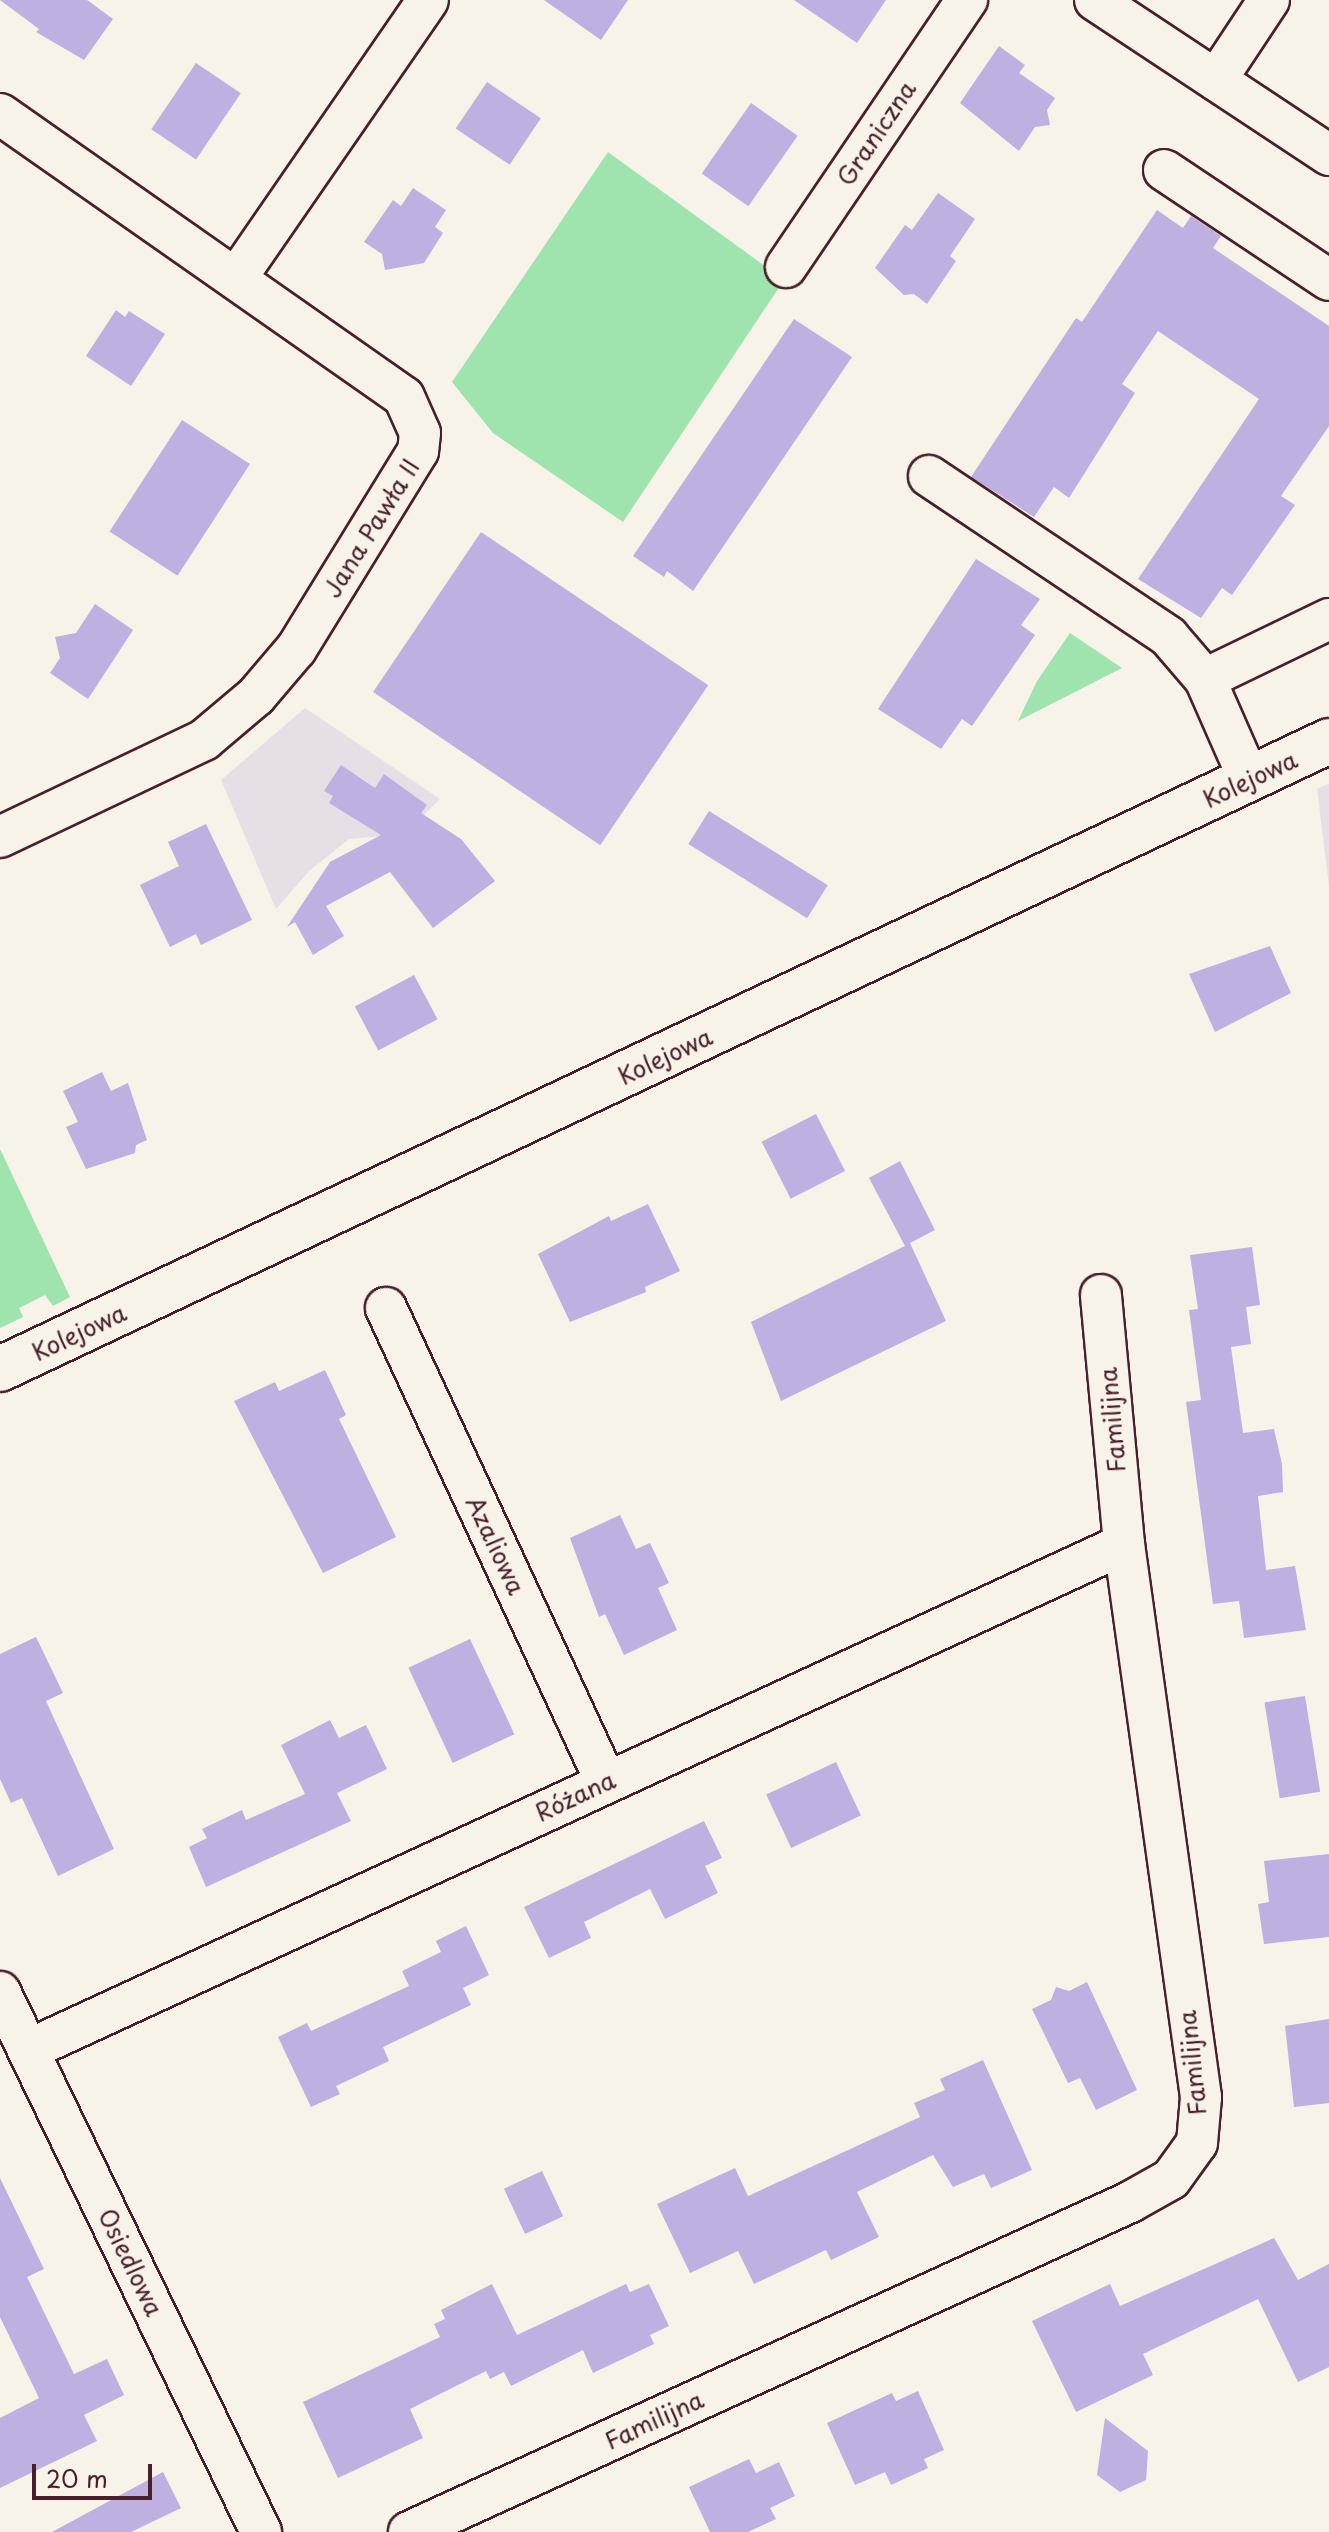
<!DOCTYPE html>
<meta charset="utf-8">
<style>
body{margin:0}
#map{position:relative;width:1329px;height:2532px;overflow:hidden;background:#f7f3e8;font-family:"Playpen Sans",sans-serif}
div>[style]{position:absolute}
.built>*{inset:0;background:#e6dfe6}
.green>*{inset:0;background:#9fe3ae}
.building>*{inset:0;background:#beb0e1;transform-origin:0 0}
.roads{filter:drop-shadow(2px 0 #4a1f2b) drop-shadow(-2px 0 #4a1f2b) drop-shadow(0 2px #4a1f2b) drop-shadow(0 -2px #4a1f2b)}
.minor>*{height:40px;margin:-20px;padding:0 20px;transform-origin:20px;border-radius:20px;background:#f7f3e8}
.tertiary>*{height:44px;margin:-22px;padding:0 22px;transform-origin:22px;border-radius:22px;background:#f7f3e8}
span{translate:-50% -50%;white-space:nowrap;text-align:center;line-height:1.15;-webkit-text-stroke:8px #f7f3e8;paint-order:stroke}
.street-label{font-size:24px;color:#4a1f2b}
.scale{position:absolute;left:32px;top:2464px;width:120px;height:36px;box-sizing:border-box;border:4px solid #4a1f2b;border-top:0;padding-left:10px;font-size:24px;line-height:28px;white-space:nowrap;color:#4a1f2b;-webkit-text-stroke:6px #f7f3e8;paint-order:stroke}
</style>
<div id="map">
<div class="built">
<i style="clip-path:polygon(305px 708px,440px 799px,405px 834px,349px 839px,309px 871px,276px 909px,221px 780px)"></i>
<i style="clip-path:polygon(1329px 784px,1329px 886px,1317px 789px)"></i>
</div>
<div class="green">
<i style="clip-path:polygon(608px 152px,784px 280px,623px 522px,493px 433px,452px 382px)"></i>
<i style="clip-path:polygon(1070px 633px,1122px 668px,1018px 721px,1037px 681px)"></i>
<i style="clip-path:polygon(0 1149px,70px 1297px,53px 1306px,45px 1295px,19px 1308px,23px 1317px,0 1328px)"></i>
</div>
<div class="building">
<i style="clip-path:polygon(0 0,87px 0,113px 19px,84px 60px,36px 32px,39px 29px)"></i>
<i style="clip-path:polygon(544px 0,628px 0,601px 40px)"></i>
<i style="clip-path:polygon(794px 0,886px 0,857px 43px)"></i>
<i style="clip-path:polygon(999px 46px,1025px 65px,1019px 73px,1055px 98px,1047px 110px,1050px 125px,1035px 127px,1019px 151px,960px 103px)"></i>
<i style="left:196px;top:63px;width:54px;height:80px;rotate:34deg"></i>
<i style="left:487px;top:82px;width:65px;height:56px;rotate:34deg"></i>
<i style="left:751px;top:103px;width:57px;height:86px;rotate:35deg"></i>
<i style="clip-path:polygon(413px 188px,446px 210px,435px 227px,443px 233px,424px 263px,385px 270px,382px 254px,364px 242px,393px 200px,401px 206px)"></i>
<i style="clip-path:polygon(938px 193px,975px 219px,950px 256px,956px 261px,927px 304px,914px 294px,904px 295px,875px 268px,905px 225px,912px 230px)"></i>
<i style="clip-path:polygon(1157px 210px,1183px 228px,1191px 216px,1221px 236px,1213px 248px,1329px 326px,1329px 426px,1281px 496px,1295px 505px,1232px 595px,1222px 588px,1201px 618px,1138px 579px,1259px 399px,1158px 331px,1122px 384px,1135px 393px,1069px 498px,1054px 487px,1034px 517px,971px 477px,1076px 318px,1082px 322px)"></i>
<i style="clip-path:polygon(116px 310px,125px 317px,129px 311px,165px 334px,131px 386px,86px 356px)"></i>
<i style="clip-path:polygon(794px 319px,852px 357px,693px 591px,667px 571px,664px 577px,633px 556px)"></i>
<i style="left:182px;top:420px;width:81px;height:133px;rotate:33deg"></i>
<i style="left:481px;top:532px;width:274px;height:193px;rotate:34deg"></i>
<i style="clip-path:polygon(976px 559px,1040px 599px,1021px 625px,1035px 635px,972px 726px,962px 719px,941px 749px,878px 709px)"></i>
<i style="clip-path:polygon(95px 604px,133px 630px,88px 699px,50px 673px,60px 658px,55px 637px,76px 633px)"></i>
<i style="clip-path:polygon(341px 765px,375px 788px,384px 774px,427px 805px,421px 813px,461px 839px,495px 881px,433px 928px,390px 872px,326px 906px,344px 936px,313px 955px,295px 922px,287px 927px,330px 862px,381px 835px,329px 803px,333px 796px,324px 791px)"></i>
<i style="left:709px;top:811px;width:140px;height:39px;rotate:32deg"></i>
<i style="clip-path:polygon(206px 824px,252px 920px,201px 945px,196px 934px,170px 947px,140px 885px,179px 866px,168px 842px)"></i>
<i style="clip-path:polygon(1270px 946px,1291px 993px,1215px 1032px,1189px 974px)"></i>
<i style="left:414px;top:975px;width:50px;height:67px;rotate:62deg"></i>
<i style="clip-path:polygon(102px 1072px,111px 1091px,128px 1083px,147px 1140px,136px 1145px,135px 1153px,86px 1169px,66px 1127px,78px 1122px,63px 1091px)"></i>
<i style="left:816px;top:1114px;width:64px;height:61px;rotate:63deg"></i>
<i style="clip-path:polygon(900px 1161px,935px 1230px,910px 1243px,946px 1321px,781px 1401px,751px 1322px,905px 1246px,869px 1178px)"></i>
<i style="clip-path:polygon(648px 1204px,680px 1271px,645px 1287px,646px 1292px,570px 1322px,538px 1254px,609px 1216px,611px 1221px)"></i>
<i style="clip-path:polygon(1252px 1247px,1260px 1305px,1246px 1307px,1251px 1344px,1231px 1347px,1243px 1433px,1274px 1429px,1282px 1464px,1283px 1492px,1258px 1496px,1266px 1570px,1295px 1566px,1306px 1630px,1244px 1638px,1239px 1601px,1213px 1604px,1186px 1402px,1201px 1400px,1189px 1310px,1198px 1309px,1190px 1255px)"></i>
<i style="clip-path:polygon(325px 1370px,346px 1415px,339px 1419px,396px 1537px,323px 1573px,234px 1401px,275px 1382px,279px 1391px)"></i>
<i style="clip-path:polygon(620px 1515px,636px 1549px,650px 1543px,669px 1583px,658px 1588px,677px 1630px,624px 1655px,605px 1614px,599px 1617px,570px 1538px)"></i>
<i style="clip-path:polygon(36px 1637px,63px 1693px,46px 1701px,114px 1849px,58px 1876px,22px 1798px,11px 1803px,0 1779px,0 1654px)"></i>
<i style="left:470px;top:1639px;width:105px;height:68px;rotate:65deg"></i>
<i style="left:1305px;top:1696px;width:97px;height:41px;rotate:81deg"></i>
<i style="clip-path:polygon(330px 1720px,339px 1738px,366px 1725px,387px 1769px,337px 1793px,351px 1821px,206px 1887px,189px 1847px,207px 1838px,202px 1829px,242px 1810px,246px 1820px,305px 1794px,281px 1745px)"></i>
<i style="left:836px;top:1762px;width:59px;height:77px;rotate:65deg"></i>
<i style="clip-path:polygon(704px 1821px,722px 1858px,705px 1866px,718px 1893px,665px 1919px,650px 1889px,584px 1922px,591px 1938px,549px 1958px,524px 1907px)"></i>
<i style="clip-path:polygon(1329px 1854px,1329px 1937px,1264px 1944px,1258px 1904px,1269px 1902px,1264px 1861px)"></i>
<i style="clip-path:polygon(466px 1926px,489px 1975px,463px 1988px,471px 2005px,383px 2047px,389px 2061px,336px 2086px,340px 2094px,311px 2107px,278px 2037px,307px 2023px,311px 2031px,409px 1986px,402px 1971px,441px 1952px,436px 1941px)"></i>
<i style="clip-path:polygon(1087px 1982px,1137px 2090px,1096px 2110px,1080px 2078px,1068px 2083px,1032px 2009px,1051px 2000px,1056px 1987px,1069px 1991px)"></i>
<i style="clip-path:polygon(1329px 2019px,1329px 2103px,1294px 2107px,1285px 2026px)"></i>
<i style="clip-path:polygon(983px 2060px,1032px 2170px,991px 2188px,984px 2174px,953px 2187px,933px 2155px,857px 2192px,879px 2237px,831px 2260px,826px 2250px,754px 2284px,738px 2251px,690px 2273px,657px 2204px,735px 2168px,748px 2196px,920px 2117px,914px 2103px,945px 2090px,940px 2079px)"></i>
<i style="left:542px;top:2171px;width:50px;height:42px;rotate:65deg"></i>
<i style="clip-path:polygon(0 2178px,44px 2269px,27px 2277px,74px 2374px,107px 2359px,124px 2395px,84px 2415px,97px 2441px,0 2488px,0 2418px,39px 2398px,0 2317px)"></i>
<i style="clip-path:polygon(1274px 2238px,1298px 2280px,1329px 2264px,1329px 2367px,1298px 2382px,1258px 2299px,1143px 2354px,1153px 2375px,1076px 2412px,1032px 2321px,1110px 2284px,1120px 2306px)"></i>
<i style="clip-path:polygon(492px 2284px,517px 2335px,626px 2284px,630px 2292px,649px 2284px,669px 2326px,650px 2335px,654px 2344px,593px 2373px,583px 2350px,511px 2386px,504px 2372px,490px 2379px,486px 2371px,410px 2409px,423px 2438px,338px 2478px,303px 2402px,440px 2337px,434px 2324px,445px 2319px,441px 2310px)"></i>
<i style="clip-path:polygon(918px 2391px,944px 2450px,924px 2459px,928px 2468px,891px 2485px,885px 2472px,855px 2485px,827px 2423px,892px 2393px,896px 2401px)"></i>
<i style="clip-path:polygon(1105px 2418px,1148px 2451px,1146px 2480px,1120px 2492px,1097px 2475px)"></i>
<i style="clip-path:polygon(749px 2459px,756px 2473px,779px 2462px,795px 2496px,770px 2508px,776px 2519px,748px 2532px,710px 2532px,689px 2487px)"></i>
<i style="clip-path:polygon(163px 2472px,181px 2508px,131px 2532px,52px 2532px)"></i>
</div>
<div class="roads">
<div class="minor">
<i style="left:1095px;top:0;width:281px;rotate:33.5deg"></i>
<i style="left:1216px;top:80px;width:96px;rotate:-56.5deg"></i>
<i style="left:0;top:114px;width:493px;rotate:35deg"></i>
<i style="left:404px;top:397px;width:39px;rotate:66deg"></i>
<i style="left:420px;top:433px;width:18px;rotate:96deg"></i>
<i style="left:418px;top:451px;width:233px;rotate:121.6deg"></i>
<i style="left:296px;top:649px;width:62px;rotate:130.4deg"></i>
<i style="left:256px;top:696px;width:68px;rotate:139.8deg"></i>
<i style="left:204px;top:740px;width:226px;rotate:154.6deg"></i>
<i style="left:1164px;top:170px;width:198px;rotate:33.7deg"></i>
<i style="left:786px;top:267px;width:323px;rotate:-55.9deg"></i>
<i style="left:237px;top:277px;width:336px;rotate:-55.4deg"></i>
<i style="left:929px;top:476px;width:288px;rotate:33.8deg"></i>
<i style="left:1168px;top:636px;width:57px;rotate:49.3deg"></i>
<i style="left:1205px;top:679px;width:109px;rotate:66.3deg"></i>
<i style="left:1205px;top:679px;width:138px;rotate:-25.8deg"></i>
<i style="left:386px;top:1308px;width:523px;rotate:65.1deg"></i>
<i style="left:0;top:1992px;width:600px;rotate:64.2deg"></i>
<i style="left:28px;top:2050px;width:1207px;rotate:-24.78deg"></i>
<i style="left:409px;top:2532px;width:793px;rotate:-24.59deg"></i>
<i style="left:1130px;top:2202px;width:47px;rotate:-29.3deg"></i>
<i style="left:1171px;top:2179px;width:44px;rotate:-54.2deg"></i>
<i style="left:1197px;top:2143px;width:46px;rotate:-85deg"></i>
<i style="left:1201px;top:2097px;width:558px;rotate:-97.93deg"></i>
<i style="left:1124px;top:1544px;width:250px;rotate:-95.3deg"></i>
</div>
<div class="tertiary">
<i style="left:0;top:1369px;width:1470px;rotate:-25.29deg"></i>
</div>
</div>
<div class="street-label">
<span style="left:876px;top:133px;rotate:-56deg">Graniczna</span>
<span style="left:371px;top:528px;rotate:-58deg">Jana Pawła II</span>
<span style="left:1250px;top:779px;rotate:-25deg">Kolejowa</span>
<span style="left:665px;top:1056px;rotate:-25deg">Kolejowa</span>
<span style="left:79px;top:1332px;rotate:-25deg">Kolejowa</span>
<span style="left:1112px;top:1420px;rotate:-95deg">Familijna</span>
<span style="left:496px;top:1545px;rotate:65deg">Azaliowa</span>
<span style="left:575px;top:1796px;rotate:-25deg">Różana</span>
<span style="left:1192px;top:2063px;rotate:-96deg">Familijna</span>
<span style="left:131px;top:2262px;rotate:64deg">Osiedlowa</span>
<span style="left:654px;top:2420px;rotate:-25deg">Familijna</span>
</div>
<div class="scale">20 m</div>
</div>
